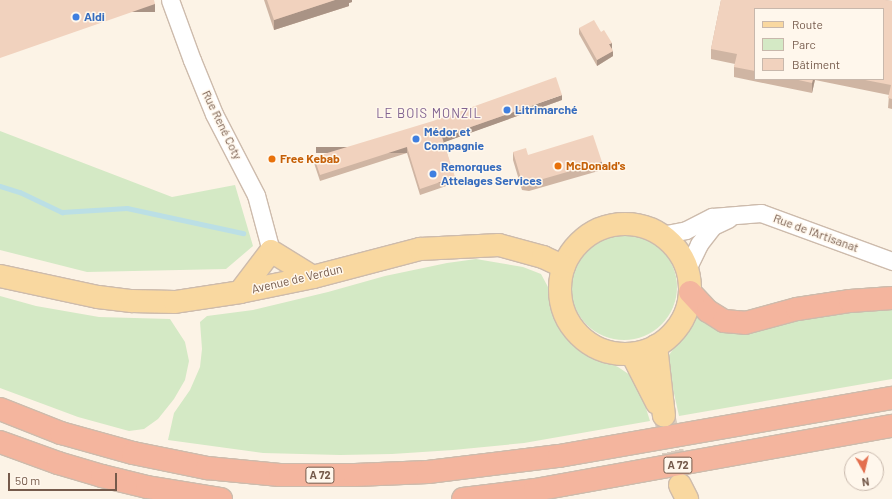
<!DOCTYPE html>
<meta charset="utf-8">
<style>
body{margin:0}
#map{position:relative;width:892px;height:499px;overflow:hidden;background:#fcf3e6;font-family:Barlow,sans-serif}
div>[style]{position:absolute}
.green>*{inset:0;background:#d4e9c5}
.round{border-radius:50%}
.stream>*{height:4.5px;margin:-2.25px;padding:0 2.25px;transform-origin:2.25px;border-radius:2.25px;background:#bbdfe5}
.major-tunnel>*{height:22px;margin-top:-11px;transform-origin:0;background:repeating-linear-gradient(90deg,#dacdbf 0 22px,transparent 0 33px)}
.roads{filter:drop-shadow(1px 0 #cdbbac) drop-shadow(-1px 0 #cdbbac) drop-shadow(0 1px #cdbbac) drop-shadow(0 -1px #cdbbac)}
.minor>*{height:17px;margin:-8.5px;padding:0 8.5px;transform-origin:8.5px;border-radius:8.5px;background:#fff}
.major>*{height:22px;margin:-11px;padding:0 11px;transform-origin:11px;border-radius:11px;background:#f9d8a0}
.major>.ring{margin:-11px;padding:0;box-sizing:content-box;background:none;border:22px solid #f9d8a0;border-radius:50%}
.highway>*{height:22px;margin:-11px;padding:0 11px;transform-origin:11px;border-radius:11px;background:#f4b59e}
.wall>*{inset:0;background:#cfb5a3}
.shaded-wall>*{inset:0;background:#a99385;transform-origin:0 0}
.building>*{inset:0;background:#f1d2be}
.dots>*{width:11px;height:11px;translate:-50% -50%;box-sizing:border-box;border:2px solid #fff7ec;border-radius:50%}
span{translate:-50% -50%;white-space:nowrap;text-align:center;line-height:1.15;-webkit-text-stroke:3px #fff7ec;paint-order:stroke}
.shield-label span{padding:1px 3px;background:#fff7ec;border:1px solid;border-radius:3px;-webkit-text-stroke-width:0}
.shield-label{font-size:11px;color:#755a4b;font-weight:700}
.shop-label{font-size:12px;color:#366cbe;font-weight:700}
.left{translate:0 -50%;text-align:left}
.street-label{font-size:12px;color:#755a4b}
.food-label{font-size:12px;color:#c56008;font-weight:700}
.neighbourhood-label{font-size:13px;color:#816391;letter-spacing:1px}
.legend{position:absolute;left:754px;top:8px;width:130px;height:72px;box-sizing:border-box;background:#fff7ec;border:1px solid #c8b8ac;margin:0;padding:5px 7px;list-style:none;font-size:12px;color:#755a4b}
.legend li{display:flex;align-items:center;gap:8px;height:20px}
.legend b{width:20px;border:1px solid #c8b8ac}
.north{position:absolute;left:844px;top:451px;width:40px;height:40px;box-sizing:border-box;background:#fff7ec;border:1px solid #c8b8ac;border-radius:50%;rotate:172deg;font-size:11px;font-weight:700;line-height:16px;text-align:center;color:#755a4b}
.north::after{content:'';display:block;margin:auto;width:14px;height:18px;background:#e36f4e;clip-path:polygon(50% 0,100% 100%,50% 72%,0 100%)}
.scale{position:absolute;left:8px;top:473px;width:109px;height:18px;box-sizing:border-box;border:2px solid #755a4b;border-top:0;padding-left:5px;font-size:12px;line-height:14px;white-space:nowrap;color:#755a4b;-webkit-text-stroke:3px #fff7ec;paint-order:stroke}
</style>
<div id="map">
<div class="green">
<i style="clip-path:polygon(0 131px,172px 197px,235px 185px,253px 246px,226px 269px,87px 272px,0 250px)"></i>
<i class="round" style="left:571px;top:234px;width:106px;height:106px"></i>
<i style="clip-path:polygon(476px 259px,523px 267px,541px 274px,548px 287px,556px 320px,569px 337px,583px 351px,618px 367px,630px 375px,645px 405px,650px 421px,524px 443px,453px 450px,392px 454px,340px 455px,263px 453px,168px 440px,174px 413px,190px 390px,200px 367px,202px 349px,200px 322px,207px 316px,253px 310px,328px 292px,385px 276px,447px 263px)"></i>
<i style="clip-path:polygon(0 296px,36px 306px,99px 317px,170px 319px,185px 342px,189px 361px,185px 380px,174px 399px,158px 419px,144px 429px,129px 431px,78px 417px,0 388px)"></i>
<i style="clip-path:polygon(892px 306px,892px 379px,679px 416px,667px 362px,669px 355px,700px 312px,808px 314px)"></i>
</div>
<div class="stream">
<i style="left:0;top:186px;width:21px;rotate:17deg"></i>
<i style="left:20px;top:192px;width:47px;rotate:25.5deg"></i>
<i style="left:62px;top:212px;width:65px;rotate:-3.5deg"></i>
<i style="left:127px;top:208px;width:119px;rotate:12.2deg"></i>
</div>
<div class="major-tunnel">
<i style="left:665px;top:419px;width:66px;rotate:76.8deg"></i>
</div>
<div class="roads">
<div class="minor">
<i style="left:170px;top:0;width:64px;rotate:69.9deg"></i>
<i style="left:192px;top:60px;width:58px;rotate:67.8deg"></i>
<i style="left:214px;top:114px;width:91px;rotate:62.6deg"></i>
<i style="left:256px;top:195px;width:58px;rotate:75deg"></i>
<i style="left:661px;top:235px;width:25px;rotate:-11deg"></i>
<i style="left:686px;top:230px;width:29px;rotate:-27deg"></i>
<i style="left:712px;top:217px;width:49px;rotate:-4.7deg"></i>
<i style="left:761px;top:213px;width:140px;rotate:20.1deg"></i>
<i style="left:687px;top:269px;width:28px;rotate:-64deg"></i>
<i style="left:699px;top:244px;width:23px;rotate:-52deg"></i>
<i style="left:713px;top:226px;width:17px;rotate:-25deg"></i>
</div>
<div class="major">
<i class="ring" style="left:560px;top:224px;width:108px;height:108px"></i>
<i style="left:0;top:276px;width:100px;rotate:12.1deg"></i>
<i style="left:98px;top:297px;width:34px;rotate:7deg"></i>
<i style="left:132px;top:301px;width:43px;rotate:1.3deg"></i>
<i style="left:175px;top:302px;width:66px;rotate:-8.7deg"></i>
<i style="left:240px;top:292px;width:75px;rotate:-11.6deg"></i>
<i style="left:313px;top:277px;width:111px;rotate:-14.7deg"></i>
<i style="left:420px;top:249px;width:79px;rotate:-2.9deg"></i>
<i style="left:499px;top:245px;width:46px;rotate:15.3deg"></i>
<i style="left:543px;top:257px;width:23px;rotate:25deg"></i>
<i style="left:240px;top:292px;width:51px;rotate:-52.9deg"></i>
<i style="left:271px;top:251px;width:49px;rotate:31.8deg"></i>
<i style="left:656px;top:346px;width:70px;rotate:83.5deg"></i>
<i style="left:632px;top:354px;width:55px;rotate:63deg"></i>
<i style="left:680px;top:485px;width:16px;rotate:63deg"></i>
</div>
<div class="highway">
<i style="left:690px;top:292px;width:26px;rotate:47deg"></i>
<i style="left:708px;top:311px;width:19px;rotate:32deg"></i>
<i style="left:724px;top:321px;width:21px;rotate:5deg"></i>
<i style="left:745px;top:323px;width:54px;rotate:-15.1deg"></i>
<i style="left:797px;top:309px;width:54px;rotate:-8.6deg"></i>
<i style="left:850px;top:301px;width:42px;rotate:-4.1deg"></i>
<i style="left:0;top:409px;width:66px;rotate:21.5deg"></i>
<i style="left:61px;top:433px;width:75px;rotate:15.5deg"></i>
<i style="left:133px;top:453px;width:76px;rotate:11.5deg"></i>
<i style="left:207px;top:468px;width:73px;rotate:5.5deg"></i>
<i style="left:280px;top:475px;width:75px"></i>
<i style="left:355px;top:475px;width:73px;rotate:-2.4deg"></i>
<i style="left:428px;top:472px;width:132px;rotate:-7deg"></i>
<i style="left:559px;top:456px;width:338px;rotate:-9.9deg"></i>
<i style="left:0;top:442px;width:62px;rotate:19.9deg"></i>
<i style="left:58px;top:463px;width:46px;rotate:16.5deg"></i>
<i style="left:102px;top:476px;width:46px;rotate:13.7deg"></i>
<i style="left:147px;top:487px;width:75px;rotate:9.2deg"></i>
<i style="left:463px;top:499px;width:73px;rotate:-7.1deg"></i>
<i style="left:535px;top:490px;width:363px;rotate:-10.2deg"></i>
</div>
</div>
<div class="wall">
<i style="clip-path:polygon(264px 0,352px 0,352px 2px,349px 3px,349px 6px,274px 30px)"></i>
<i style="clip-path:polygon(evenodd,721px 0,885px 0,892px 1px,892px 109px,888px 108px,889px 95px,815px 80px,812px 93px,734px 77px,734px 67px,735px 64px,711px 59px,711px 49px,721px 0,755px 9px,883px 9px,883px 79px,755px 79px,755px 9px)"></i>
<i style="clip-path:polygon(579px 28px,601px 32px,612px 48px,613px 56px,597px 66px,579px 34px)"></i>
<i style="clip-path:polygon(562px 100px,444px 142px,455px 183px,420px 195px,407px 153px,320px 181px,314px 163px,314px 157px)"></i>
<i style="clip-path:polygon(513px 152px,528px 155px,602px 170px,529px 191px,522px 190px,513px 160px)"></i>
</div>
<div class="shaded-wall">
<i style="clip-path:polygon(335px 0,352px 0,352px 2px,349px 3px,349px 6px,274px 30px,274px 20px)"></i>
<i style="left:155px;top:4px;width:8px;height:164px;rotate:90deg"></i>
<i style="clip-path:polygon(612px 43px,612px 48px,609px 50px,609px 44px)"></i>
<i style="clip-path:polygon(613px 51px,613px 56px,597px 66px,597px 60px)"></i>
<i style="clip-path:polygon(813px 79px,815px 79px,812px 93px,812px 83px)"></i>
<i style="clip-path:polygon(562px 95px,562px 100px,442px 143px,442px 137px)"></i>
<i style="left:407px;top:147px;width:6px;height:91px;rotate:90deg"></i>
<i style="left:602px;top:162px;width:8px;height:76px;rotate:90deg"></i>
<i style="left:455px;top:177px;width:6px;height:37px;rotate:90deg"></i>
</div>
<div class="building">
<i style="clip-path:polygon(0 0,154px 0,155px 4px,0 58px)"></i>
<i style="clip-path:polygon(267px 0,335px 0,274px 20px)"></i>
<i style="clip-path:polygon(721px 0,885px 0,892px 1px,892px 99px,888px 98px,891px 85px,860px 79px,883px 79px,883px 9px,755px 9px,755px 71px,734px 67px,737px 54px,711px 49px)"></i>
<i style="clip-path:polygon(594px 20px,601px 32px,604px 30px,612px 43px,609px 44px,613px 51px,597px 60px,579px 28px)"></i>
<i style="clip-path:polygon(556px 77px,562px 95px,442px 137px,455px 177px,420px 189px,407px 147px,320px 175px,314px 157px,433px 121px)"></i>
<i style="clip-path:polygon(794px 79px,813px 79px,812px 83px)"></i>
<i style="clip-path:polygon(593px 135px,602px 162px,529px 183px,522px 182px,513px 152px,526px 148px,528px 155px)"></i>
</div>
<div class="dots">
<i style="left:76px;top:17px;background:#3f7fe0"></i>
<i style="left:507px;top:110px;background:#3f7fe0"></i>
<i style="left:416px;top:139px;background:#3f7fe0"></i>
<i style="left:272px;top:159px;background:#e8710a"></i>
<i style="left:558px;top:166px;background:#e8710a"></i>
<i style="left:433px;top:174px;background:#3f7fe0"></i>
</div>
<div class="shield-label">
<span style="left:678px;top:465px">A 72</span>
<span style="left:320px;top:475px">A 72</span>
</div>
<div class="shop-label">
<span class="left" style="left:84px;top:17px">Aldi</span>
<span class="left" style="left:515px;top:110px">Litrimarché</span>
<span class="left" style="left:424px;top:139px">Médor et<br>Compagnie</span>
<span class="left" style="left:441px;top:174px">Remorques<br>Attelages Services</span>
</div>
<div class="street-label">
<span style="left:222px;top:125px;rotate:64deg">Rue René Coty</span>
<span style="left:816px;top:233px;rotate:20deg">Rue de l'Artisanat</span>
<span style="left:297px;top:279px;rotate:-13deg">Avenue de Verdun</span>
</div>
<div class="food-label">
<span class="left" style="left:280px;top:159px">Free Kebab</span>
<span class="left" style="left:566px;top:166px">McDonald's</span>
</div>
<div class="neighbourhood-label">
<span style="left:429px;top:113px">LE BOIS MONZIL</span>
</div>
<ul class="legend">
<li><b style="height:5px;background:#f9d8a0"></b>Route</li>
<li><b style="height:11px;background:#d4e9c5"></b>Parc</li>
<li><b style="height:11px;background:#f1d2be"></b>Bâtiment</li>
</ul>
<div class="north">N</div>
<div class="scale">50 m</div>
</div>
